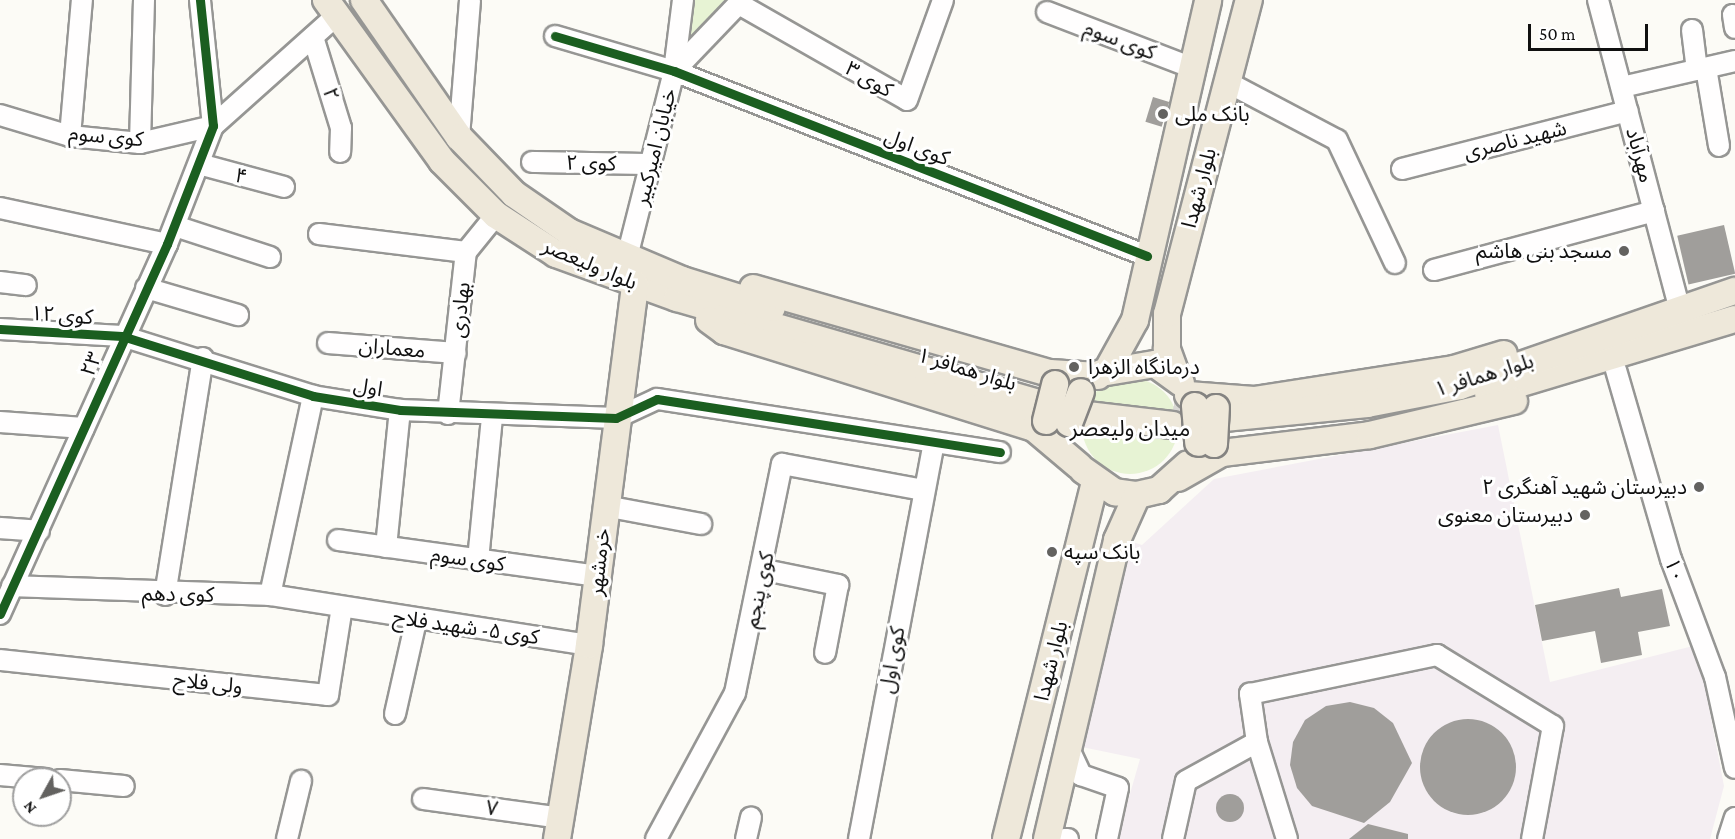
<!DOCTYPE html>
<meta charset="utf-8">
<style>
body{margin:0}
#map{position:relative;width:1735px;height:839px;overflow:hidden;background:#fcfbf6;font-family:"Crimson Pro","Noto Sans Arabic",serif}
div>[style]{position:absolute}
.industrial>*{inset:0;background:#f4eef2}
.green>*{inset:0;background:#e7f3d4}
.round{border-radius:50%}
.building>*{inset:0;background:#a09e9b;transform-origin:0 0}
.major-tunnel>*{height:26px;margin-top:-13px;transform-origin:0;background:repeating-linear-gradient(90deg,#d9d8d4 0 26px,transparent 0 39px)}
.roads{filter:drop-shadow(2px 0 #969694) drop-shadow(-2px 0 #969694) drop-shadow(0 2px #969694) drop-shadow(0 -2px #969694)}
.minor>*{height:20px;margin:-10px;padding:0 10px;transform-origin:10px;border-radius:10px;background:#fffefe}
.major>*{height:26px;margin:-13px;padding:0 13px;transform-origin:13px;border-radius:13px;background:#eee8da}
.bridges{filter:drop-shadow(2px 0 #848381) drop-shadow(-2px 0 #848381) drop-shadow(0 2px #848381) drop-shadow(0 -2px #848381)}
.major-bridge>*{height:26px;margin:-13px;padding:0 13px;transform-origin:13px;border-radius:13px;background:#eee8da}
.cycleway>*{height:9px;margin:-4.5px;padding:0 4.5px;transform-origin:4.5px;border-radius:4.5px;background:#1b5e20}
.dots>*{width:16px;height:16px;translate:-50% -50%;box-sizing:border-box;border:3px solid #fff;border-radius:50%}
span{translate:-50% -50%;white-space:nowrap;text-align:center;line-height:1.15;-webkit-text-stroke:6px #fff;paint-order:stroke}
.street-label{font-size:21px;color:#101010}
.poi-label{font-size:21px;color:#101010}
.left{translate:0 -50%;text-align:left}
.right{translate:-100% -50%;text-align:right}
.neighbourhood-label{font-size:22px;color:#101010}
.north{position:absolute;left:12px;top:767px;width:60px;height:60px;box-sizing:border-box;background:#fff;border:2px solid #9f9f9f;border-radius:50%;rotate:230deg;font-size:16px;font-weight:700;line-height:24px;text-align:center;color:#101010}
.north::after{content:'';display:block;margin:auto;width:21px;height:27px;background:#636260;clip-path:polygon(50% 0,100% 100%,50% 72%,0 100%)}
.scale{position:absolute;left:1528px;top:24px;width:120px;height:27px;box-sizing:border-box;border:3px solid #101010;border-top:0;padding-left:8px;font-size:18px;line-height:21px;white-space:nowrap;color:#101010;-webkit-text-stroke:4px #fff;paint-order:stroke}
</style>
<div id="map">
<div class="industrial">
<i style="clip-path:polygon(1498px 425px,1550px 682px,1697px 645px,1724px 786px,1710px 839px,1117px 839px,1140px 759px,1082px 747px,1129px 541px,1142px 545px,1214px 479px)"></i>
</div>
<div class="green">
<i style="clip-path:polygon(694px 0,728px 0,688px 49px)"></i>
<i class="round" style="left:1082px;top:378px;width:96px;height:96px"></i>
</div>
<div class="building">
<i style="left:1153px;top:97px;width:17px;height:26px;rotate:17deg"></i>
<i style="left:1724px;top:225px;width:50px;height:48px;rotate:77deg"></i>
<i style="clip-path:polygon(1619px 588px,1621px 597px,1662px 589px,1670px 626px,1638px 632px,1642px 655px,1601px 663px,1595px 631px,1542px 641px,1535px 605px)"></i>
<i style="clip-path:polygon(1350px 702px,1374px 708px,1393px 723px,1412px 763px,1390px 802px,1364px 823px,1312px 806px,1297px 788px,1290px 765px,1293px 742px,1305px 720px,1326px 706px)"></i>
<i class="round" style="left:1420px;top:719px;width:96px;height:96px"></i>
<i class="round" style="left:1216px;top:794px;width:28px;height:28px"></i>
<i style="clip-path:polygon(1368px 824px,1408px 834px,1408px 839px,1349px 839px)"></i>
</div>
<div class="major-tunnel">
<i style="left:1173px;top:409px;width:46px;rotate:10.1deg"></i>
</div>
<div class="roads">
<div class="minor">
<i style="left:1598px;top:0;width:322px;rotate:75.2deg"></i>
<i style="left:739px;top:4px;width:193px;rotate:29.7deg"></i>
<i style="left:907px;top:100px;width:106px;rotate:-70.2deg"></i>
<i style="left:1047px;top:12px;width:156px;rotate:21deg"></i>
<i style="left:1733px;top:15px;width:13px;rotate:81deg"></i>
<i style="left:1692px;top:30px;width:40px;rotate:82.9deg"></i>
<i style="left:555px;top:36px;width:124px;rotate:16.4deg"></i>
<i style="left:674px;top:71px;width:508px;rotate:21.36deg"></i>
<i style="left:313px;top:37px;width:95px;rotate:72.9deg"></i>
<i style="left:341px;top:128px;width:24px;rotate:92deg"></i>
<i style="left:1706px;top:68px;width:79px;rotate:80.5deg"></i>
<i style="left:674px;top:71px;width:98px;rotate:-46.2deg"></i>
<i style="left:1227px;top:82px;width:124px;rotate:27.8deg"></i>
<i style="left:1337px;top:140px;width:136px;rotate:64.8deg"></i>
<i style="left:1622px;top:87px;width:116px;rotate:-13deg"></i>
<i style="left:0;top:115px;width:73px;rotate:16.7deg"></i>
<i style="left:70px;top:136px;width:70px;rotate:5.7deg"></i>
<i style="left:140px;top:143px;width:75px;rotate:-13.1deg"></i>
<i style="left:213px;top:126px;width:165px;rotate:-41.8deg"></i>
<i style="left:70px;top:136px;width:137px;rotate:-85deg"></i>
<i style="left:459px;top:137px;width:137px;rotate:-85.4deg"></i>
<i style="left:140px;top:143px;width:143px;rotate:-88.4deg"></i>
<i style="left:532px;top:162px;width:118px;rotate:1deg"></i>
<i style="left:199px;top:164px;width:88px;rotate:15.1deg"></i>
<i style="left:1402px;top:169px;width:233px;rotate:-14.4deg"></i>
<i style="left:0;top:208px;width:171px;rotate:12.2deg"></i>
<i style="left:175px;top:226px;width:100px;rotate:18.1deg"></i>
<i style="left:319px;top:234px;width:148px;rotate:7deg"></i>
<i style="left:627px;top:257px;width:192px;rotate:-75.8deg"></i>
<i style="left:674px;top:71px;width:72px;rotate:-82.8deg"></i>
<i style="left:1434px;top:270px;width:228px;rotate:-15deg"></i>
<i style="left:0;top:282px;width:26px;rotate:7deg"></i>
<i style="left:146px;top:288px;width:96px;rotate:16.4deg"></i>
<i style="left:0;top:329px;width:122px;rotate:3.3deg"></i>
<i style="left:122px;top:336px;width:200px;rotate:17.4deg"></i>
<i style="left:313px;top:396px;width:88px;rotate:9.1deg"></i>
<i style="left:400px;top:410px;width:216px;rotate:2.1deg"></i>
<i style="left:616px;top:418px;width:45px;rotate:-24.9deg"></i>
<i style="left:657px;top:399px;width:347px;rotate:8.8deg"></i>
<i style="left:328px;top:343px;width:128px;rotate:4.5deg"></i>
<i style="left:1616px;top:370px;width:197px;rotate:73.8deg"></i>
<i style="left:1671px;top:559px;width:126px;rotate:69.6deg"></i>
<i style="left:1715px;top:677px;width:93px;rotate:77.6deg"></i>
<i style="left:448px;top:414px;width:163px;rotate:-83.7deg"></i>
<i style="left:466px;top:252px;width:48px;rotate:-51deg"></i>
<i style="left:0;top:422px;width:84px;rotate:4.1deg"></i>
<i style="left:605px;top:506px;width:98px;rotate:10.6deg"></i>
<i style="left:0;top:528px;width:39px;rotate:4deg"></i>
<i style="left:338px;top:540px;width:263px;rotate:7.9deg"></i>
<i style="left:386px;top:547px;width:138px;rotate:-84.2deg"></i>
<i style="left:478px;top:560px;width:145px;rotate:-84.4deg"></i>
<i style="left:765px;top:570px;width:75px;rotate:11.6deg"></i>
<i style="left:838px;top:585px;width:69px;rotate:100.8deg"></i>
<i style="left:12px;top:586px;width:258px;rotate:2deg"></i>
<i style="left:270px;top:595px;width:323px;rotate:8.9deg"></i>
<i style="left:165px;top:595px;width:240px;rotate:-80.9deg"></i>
<i style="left:270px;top:595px;width:204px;rotate:-77.8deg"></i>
<i style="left:0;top:614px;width:406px;rotate:-65.7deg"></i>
<i style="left:167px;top:244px;width:127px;rotate:-68.7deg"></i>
<i style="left:213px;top:126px;width:127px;rotate:-95.9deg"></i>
<i style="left:0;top:660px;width:330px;rotate:6.1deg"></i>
<i style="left:328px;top:695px;width:89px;rotate:-81deg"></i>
<i style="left:395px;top:714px;width:95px;rotate:-77.3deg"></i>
<i style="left:1069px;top:749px;width:29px;rotate:65deg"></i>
<i style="left:1081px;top:775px;width:39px;rotate:19deg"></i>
<i style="left:1118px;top:788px;width:52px;rotate:102.2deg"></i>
<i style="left:0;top:775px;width:46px;rotate:5deg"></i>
<i style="left:60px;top:780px;width:64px;rotate:5.4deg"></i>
<i style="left:423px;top:799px;width:139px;rotate:7.8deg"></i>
<i style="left:287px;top:839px;width:60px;rotate:-76.4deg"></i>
<i style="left:656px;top:839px;width:166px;rotate:-61.6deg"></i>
<i style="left:735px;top:693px;width:234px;rotate:-78.4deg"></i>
<i style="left:782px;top:464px;width:144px;rotate:10.4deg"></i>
<i style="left:746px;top:839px;width:22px;rotate:-77deg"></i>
<i style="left:859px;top:839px;width:400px;rotate:-79.3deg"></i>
<i style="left:1064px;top:839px;width:4px"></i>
<i style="left:1173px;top:839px;width:59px;rotate:-77.4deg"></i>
<i style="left:1186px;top:781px;width:81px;rotate:-28.8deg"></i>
<i style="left:1287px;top:839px;width:102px;rotate:-107.2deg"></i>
<i style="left:1257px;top:742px;width:49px;rotate:-98.3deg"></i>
<i style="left:1250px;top:694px;width:191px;rotate:-11.8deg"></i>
<i style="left:1437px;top:655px;width:136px;rotate:31.5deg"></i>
<i style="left:1553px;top:726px;width:115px;rotate:100.5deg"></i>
<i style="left:1728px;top:839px;width:22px;rotate:-72deg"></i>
</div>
<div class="major">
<i style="left:326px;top:0;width:198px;rotate:54.2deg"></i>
<i style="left:442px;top:161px;width:76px;rotate:45deg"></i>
<i style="left:496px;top:215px;width:72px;rotate:33deg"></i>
<i style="left:556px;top:254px;width:129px;rotate:20deg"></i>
<i style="left:677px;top:298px;width:383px;rotate:16.2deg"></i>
<i style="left:364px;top:0;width:167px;rotate:55.3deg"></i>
<i style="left:459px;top:137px;width:79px;rotate:46deg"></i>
<i style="left:514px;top:194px;width:67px;rotate:34.6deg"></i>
<i style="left:569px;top:232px;width:123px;rotate:23deg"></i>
<i style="left:682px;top:280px;width:94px;rotate:17.3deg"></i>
<i style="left:753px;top:288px;width:309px;rotate:16deg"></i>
<i style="left:1050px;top:373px;width:48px;rotate:3.6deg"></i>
<i style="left:709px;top:320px;width:19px;rotate:36deg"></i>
<i style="left:724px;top:331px;width:325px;rotate:17.4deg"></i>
<i style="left:1034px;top:428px;width:59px;rotate:40.2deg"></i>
<i style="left:1108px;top:369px;width:56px;rotate:-61.1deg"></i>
<i style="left:1135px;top:320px;width:328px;rotate:-77.1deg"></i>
<i style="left:1101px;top:373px;width:55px;rotate:-9.5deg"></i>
<i style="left:1155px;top:364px;width:32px;rotate:36deg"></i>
<i style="left:1177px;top:377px;width:30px;rotate:-110deg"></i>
<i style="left:1167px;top:349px;width:35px;rotate:-90deg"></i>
<i style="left:1167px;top:314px;width:325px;rotate:-75.4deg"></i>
<i style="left:1488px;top:393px;width:258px;rotate:-16.7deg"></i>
<i style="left:1188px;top:395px;width:66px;rotate:4.3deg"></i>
<i style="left:1254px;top:400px;width:202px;rotate:-8.8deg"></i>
<i style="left:1454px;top:369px;width:52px;rotate:-16.7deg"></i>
<i style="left:1087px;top:415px;width:86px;rotate:6.7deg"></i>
<i style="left:1224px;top:418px;width:144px;rotate:-5.6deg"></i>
<i style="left:1367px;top:404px;width:95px;rotate:-11deg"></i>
<i style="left:1460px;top:386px;width:291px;rotate:-19.1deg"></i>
<i style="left:1083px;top:470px;width:39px;rotate:35deg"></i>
<i style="left:1115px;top:492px;width:22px;rotate:8deg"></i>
<i style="left:1137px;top:495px;width:23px;rotate:-13deg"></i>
<i style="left:1159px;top:490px;width:38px;rotate:-42deg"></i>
<i style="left:1178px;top:478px;width:51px;rotate:-29.6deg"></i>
<i style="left:1222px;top:453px;width:149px;rotate:-6.9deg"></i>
<i style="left:1370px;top:435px;width:148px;rotate:-13.3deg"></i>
<i style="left:557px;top:839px;width:197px;rotate:-80.6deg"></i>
<i style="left:589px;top:645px;width:363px;rotate:-82.7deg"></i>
<i style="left:1006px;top:839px;width:368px;rotate:-76deg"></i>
<i style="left:1047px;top:839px;width:307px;rotate:-76.8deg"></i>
<i style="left:1117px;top:540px;width:49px;rotate:-66deg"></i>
</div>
</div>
<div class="bridges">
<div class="major-bridge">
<i style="left:1195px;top:406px;width:37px;rotate:85deg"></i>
<i style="left:1046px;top:421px;width:38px;rotate:-76deg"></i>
<i style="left:1069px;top:423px;width:33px;rotate:-69deg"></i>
<i style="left:1214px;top:444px;width:36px;rotate:-87deg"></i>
</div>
</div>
<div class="cycleway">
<i style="left:555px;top:36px;width:124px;rotate:16.4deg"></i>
<i style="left:674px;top:71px;width:508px;rotate:21.36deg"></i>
<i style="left:0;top:329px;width:122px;rotate:3.3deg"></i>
<i style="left:122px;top:336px;width:200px;rotate:17.4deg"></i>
<i style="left:313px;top:396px;width:88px;rotate:9.1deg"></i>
<i style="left:400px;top:410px;width:216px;rotate:2.1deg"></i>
<i style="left:616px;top:418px;width:45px;rotate:-24.9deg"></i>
<i style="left:657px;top:399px;width:347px;rotate:8.8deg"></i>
<i style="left:0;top:614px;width:406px;rotate:-65.7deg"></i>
<i style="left:167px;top:244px;width:127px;rotate:-68.7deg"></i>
<i style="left:213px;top:126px;width:127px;rotate:-95.9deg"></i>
</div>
<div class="dots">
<i style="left:1163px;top:114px;background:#636260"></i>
<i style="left:1624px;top:251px;background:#636260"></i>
<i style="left:1074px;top:367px;background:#636260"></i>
<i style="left:1699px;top:487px;background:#636260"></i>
<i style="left:1585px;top:515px;background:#636260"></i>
<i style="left:1052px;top:552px;background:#636260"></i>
</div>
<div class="street-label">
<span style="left:1120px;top:40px;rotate:21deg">کوی سوم</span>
<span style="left:869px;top:79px;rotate:30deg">کوی ۳</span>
<span style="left:331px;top:94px;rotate:73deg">۲</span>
<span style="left:106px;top:136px;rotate:5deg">کوی سوم</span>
<span style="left:1515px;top:140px;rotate:-14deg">شهید ناصری</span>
<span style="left:655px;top:147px;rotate:-76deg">خیابان امیرکبیر</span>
<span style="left:917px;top:147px;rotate:21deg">کوی اول</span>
<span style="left:1640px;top:155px;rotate:75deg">مهرآباد</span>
<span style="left:591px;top:163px;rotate:1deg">کوی ۲</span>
<span style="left:241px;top:176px;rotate:15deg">۴</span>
<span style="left:1199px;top:188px;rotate:-75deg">بلوار شهدا</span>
<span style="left:590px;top:264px;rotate:23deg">بلوار ولیعصر</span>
<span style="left:460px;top:310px;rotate:-84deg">بهادری</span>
<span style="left:62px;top:315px;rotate:4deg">کوی ۱۲</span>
<span style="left:392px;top:348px;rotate:5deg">معماران</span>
<span style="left:91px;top:364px;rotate:-67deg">۲۳</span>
<span style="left:967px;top:369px;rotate:17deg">بلوار همافر ۱</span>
<span style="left:1484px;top:375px;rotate:-17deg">بلوار همافر ۱</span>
<span style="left:368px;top:387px;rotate:10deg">اول</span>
<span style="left:468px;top:559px;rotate:8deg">کوی سوم</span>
<span style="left:599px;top:562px;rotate:-84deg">خرمشهر</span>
<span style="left:1675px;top:570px;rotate:71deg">۱۰</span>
<span style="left:759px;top:590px;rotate:-78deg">کوی پنجم</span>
<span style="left:178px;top:594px;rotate:1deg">کوی دهم</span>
<span style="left:466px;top:627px;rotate:8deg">کوی ۵- شهید فلاح</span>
<span style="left:892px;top:660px;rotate:-80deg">کوی اول</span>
<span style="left:1051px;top:661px;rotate:-76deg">بلوار شهدا</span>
<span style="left:208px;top:683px;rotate:6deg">ولی فلاح</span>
<span style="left:492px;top:808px;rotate:8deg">۷</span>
</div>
<div class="poi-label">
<span class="left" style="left:1175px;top:114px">بانک ملی</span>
<span class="right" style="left:1612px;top:251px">مسجد بنی هاشم</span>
<span class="left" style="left:1088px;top:367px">درمانگاه الزهرا</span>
<span class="right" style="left:1687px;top:487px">دبیرستان شهید آهنگری ۲</span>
<span class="right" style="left:1573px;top:515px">دبیرستان معنوی</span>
<span class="left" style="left:1064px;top:552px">بانک سپه</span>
</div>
<div class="neighbourhood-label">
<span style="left:1130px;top:429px">میدان ولیعصر</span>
</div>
<div class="north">N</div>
<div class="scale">50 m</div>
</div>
